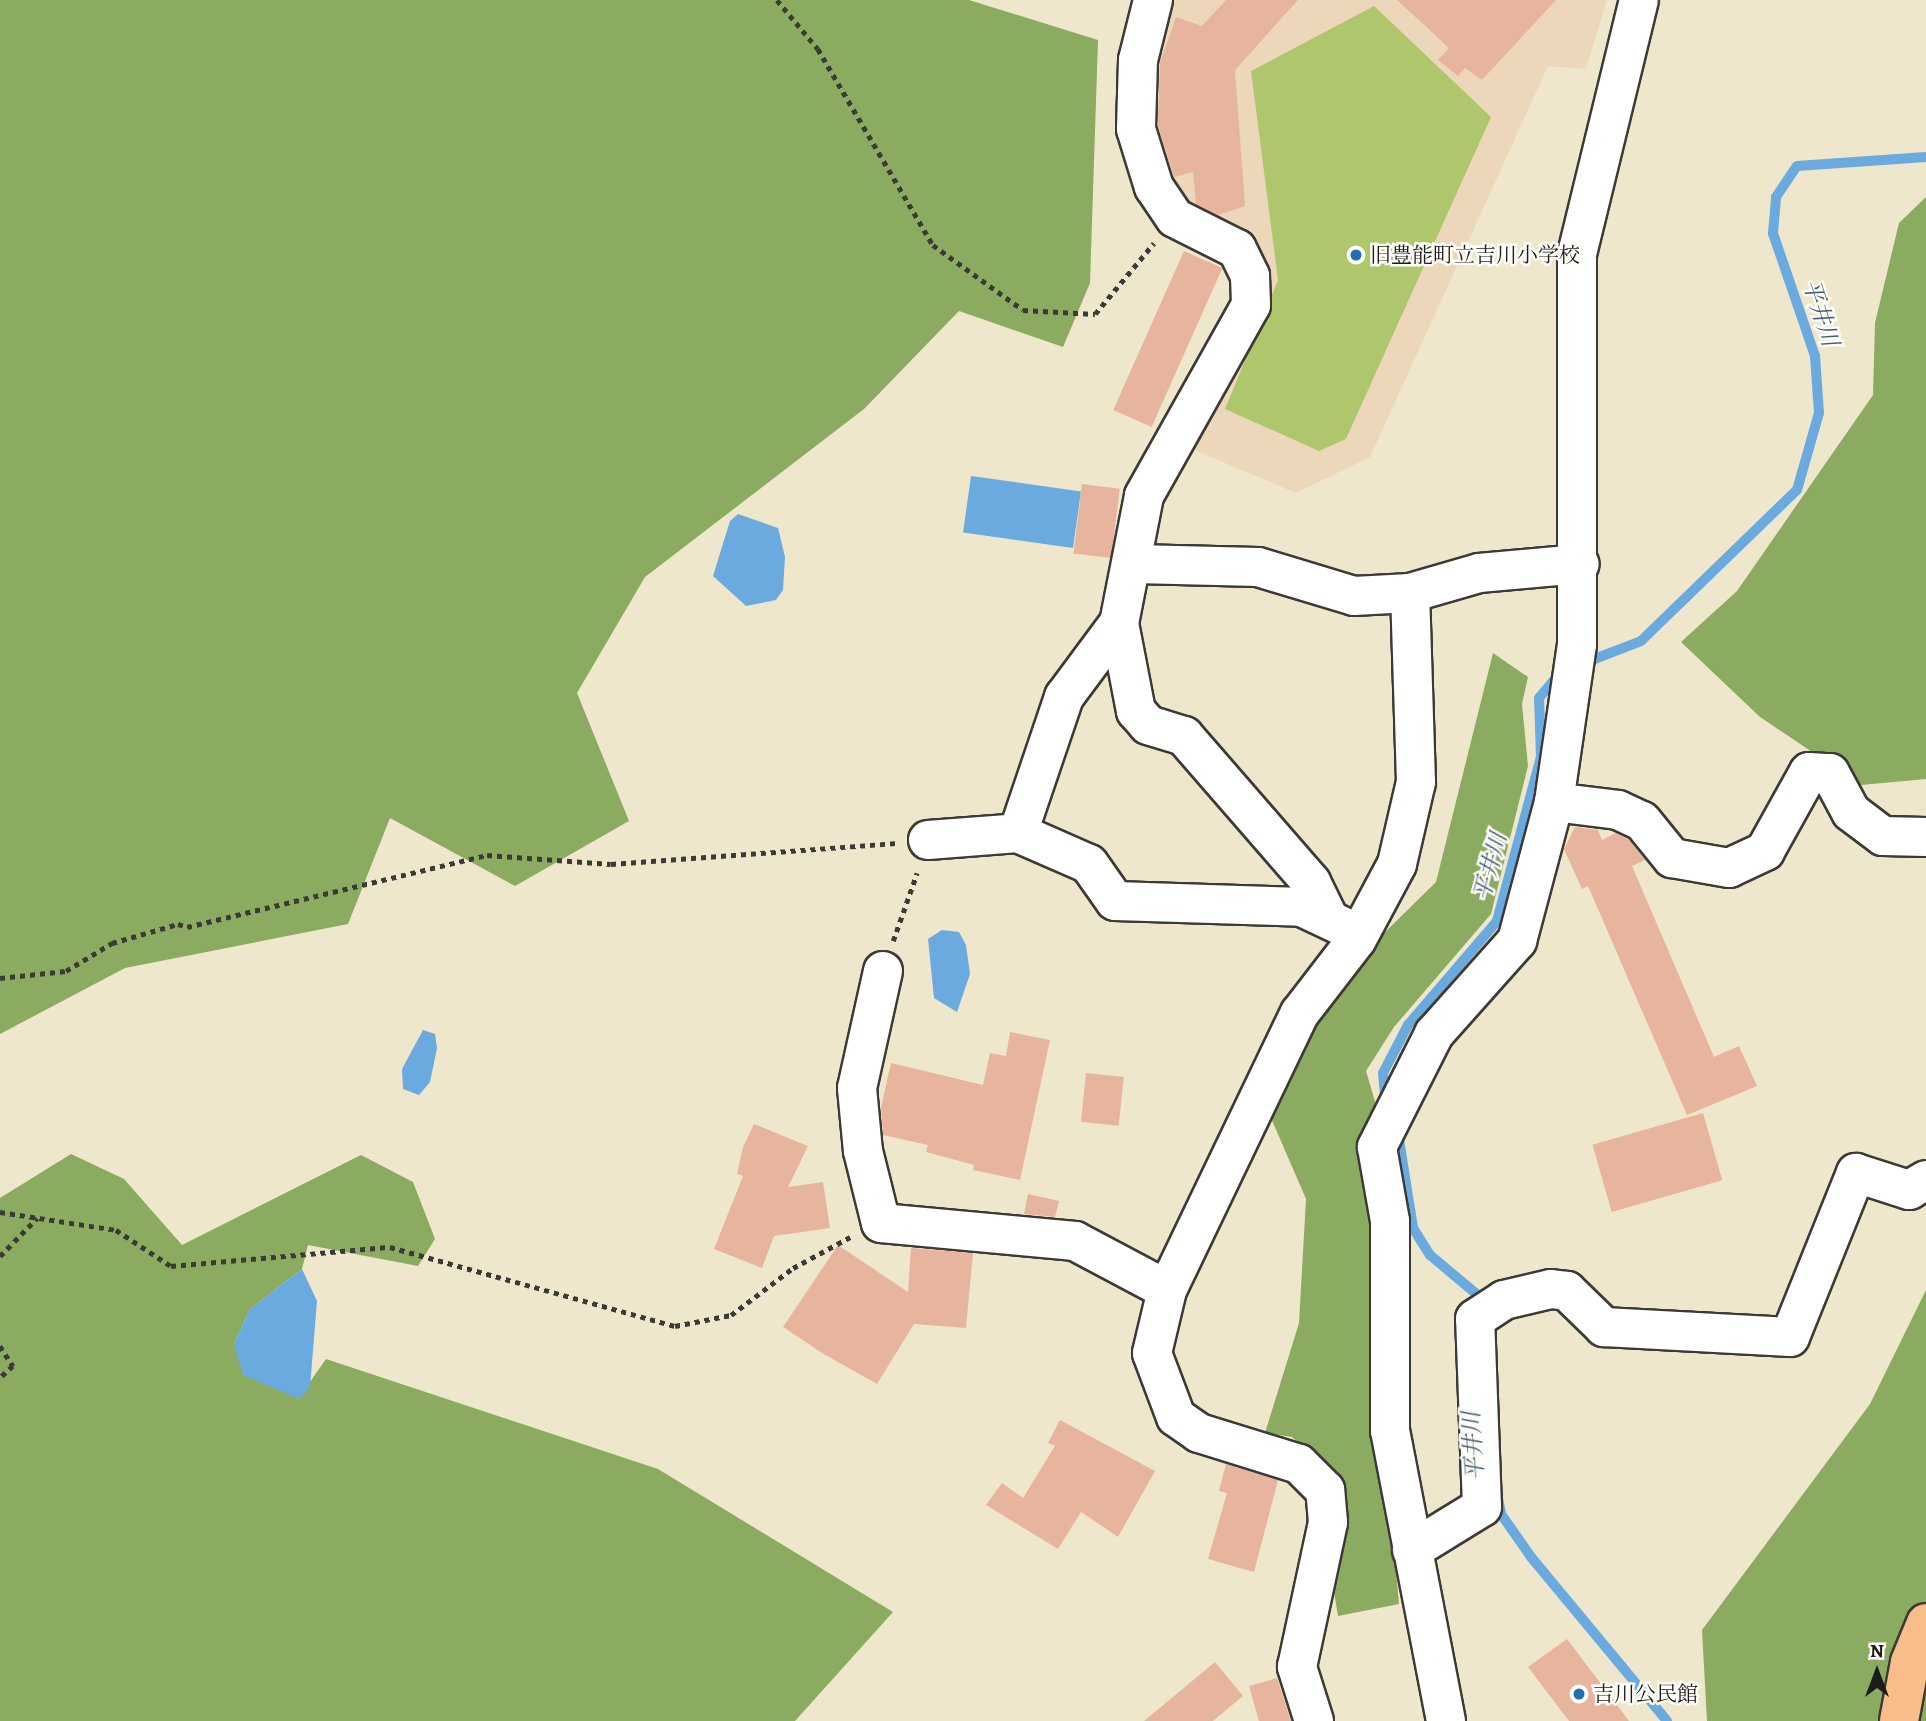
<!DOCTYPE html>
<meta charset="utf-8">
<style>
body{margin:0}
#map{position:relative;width:1926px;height:1721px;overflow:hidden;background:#efe7cb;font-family:Alegreya,"Noto Serif JP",serif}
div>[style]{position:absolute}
.built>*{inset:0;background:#edd7bb}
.green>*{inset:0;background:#aec66c}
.forest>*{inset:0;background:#8aab60}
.water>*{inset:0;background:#6baade;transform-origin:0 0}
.stream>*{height:10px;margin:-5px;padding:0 5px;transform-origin:5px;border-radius:5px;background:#6baade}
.building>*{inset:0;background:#e7b49d;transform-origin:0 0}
.path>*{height:4.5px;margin-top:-2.25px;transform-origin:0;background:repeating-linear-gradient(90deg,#3c3a36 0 5px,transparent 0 10px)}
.roads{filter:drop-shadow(2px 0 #3c3a36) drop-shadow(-2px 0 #3c3a36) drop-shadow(0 2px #3c3a36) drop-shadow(0 -2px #3c3a36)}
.minor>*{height:38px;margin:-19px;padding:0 19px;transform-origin:19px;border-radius:19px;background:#fff}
.highway>*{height:38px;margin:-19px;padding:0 19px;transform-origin:19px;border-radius:19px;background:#f8bd88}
.dots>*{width:19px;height:19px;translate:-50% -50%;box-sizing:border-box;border:4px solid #fdfcf7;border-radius:50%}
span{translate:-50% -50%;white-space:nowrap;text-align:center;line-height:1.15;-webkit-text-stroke:5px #fdfcf7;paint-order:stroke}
.poi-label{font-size:21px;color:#1c1c1c}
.left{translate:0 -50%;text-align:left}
.water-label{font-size:23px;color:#405c73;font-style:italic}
.north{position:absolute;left:1842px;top:1637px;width:70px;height:70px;-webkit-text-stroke:5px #fdfcf7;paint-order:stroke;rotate:0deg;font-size:19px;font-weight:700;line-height:28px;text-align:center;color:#1c1c1c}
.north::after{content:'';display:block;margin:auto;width:24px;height:32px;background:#1c1c1c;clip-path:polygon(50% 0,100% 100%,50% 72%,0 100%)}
</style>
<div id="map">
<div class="built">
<i style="clip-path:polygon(1173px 0,1607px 0,1586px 69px,1548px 66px,1370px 457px,1296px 493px,1192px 449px,1266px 310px,1184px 211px,1146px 129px,1161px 12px)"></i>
</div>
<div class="green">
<i style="clip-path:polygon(1374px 6px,1491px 117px,1346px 439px,1319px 451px,1225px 409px,1278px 280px,1251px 71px)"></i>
</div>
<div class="forest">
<i style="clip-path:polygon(0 0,969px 0,1098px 40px,1090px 283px,1063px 347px,959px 311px,864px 409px,645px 577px,577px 693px,629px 821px,515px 886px,390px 818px,348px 924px,125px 968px,0 1034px)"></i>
<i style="clip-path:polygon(1926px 197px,1926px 779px,1861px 785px,1760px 717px,1681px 642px,1737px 591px,1873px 395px,1875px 323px,1899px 223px)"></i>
<i style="clip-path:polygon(1493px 653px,1528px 677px,1522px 704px,1528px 766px,1491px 914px,1394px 1027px,1366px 1071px,1379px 1115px,1368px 1140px,1372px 1299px,1399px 1604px,1338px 1616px,1329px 1562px,1344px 1486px,1292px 1437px,1265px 1433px,1299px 1323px,1306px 1199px,1268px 1111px,1299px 1041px,1377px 940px,1436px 882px)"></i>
<i style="clip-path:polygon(71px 1154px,124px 1179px,182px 1245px,361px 1155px,413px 1182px,435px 1239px,418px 1266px,308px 1245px,302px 1269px,250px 1309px,234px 1344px,298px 1399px,326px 1359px,658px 1469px,893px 1612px,795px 1721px,0 1721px,0 1198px)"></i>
<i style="clip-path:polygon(1926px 1290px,1926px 1721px,1707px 1721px,1702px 1630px,1870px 1404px)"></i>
</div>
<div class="water">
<i style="left:971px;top:476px;width:111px;height:57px;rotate:8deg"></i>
<i style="clip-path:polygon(738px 514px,778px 528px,785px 557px,783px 590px,776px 600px,746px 606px,713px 576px,730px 521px)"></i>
<i style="clip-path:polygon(942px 930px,959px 932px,966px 945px,970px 974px,957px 1012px,934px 998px,928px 939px)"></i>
<i style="clip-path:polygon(423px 1030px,435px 1034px,437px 1048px,430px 1082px,419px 1095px,403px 1089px,402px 1069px)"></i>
<i style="clip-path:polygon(302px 1269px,317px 1301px,310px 1387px,299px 1399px,243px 1375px,234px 1344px,250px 1309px)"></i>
</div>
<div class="stream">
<i style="left:1584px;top:663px;width:61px;rotate:-21.1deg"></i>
<i style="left:1641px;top:641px;width:217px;rotate:-44.1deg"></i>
<i style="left:1797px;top:490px;width:80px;rotate:-74.1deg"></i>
<i style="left:1819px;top:413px;width:57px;rotate:-94deg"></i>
<i style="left:1815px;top:356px;width:130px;rotate:-108.9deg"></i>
<i style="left:1773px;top:233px;width:36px;rotate:-85deg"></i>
<i style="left:1776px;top:197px;width:37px;rotate:-56deg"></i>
<i style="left:1797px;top:166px;width:129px;rotate:-4deg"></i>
<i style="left:1386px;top:1107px;width:34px;rotate:-95deg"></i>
<i style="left:1383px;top:1073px;width:54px;rotate:-62.5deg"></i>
<i style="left:1408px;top:1025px;width:137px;rotate:-49.4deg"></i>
<i style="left:1497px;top:921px;width:170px;rotate:-75deg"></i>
<i style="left:1541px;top:757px;width:59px;rotate:-91.9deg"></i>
<i style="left:1539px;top:698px;width:34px;rotate:-50deg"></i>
<i style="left:1398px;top:1133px;width:96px;rotate:81deg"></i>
<i style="left:1413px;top:1228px;width:32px;rotate:58deg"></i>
<i style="left:1430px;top:1255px;width:73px;rotate:40deg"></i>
<i style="left:1498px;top:1498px;width:16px;rotate:79deg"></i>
<i style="left:1501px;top:1514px;width:52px;rotate:55.1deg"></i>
<i style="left:1531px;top:1557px;width:213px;rotate:50.3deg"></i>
</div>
<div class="building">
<i style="clip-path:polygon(1226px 0,1298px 0,1235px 70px,1245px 206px,1218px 215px,1196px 204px,1193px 172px,1174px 177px,1158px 126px,1160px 63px,1176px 17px,1202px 26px)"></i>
<i style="clip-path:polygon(1397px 0,1556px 0,1482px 80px,1465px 68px,1458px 76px,1438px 60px,1449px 48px)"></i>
<i style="left:1184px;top:251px;width:42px;height:174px;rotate:24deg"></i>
<i style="left:1082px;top:484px;width:38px;height:70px;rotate:7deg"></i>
<i style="clip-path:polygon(1575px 827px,1598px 830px,1602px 840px,1616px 833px,1628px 839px,1645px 860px,1632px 866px,1714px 1057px,1739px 1046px,1757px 1086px,1687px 1115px,1588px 886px,1582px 889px,1564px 849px)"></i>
<i style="clip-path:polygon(1010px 1032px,1050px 1040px,1020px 1180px,973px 1170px,974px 1165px,926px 1152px,928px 1145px,883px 1135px,881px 1108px,891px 1063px,983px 1085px,990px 1053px,1006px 1056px)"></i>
<i style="left:1086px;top:1073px;width:38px;height:49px;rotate:6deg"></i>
<i style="left:1703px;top:1113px;width:70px;height:115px;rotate:74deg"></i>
<i style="clip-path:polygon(754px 1124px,808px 1146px,788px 1187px,823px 1182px,830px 1228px,774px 1236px,762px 1268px,714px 1249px,743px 1176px,737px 1174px,743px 1147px)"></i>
<i style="clip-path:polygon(1028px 1194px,1059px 1201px,1055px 1217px,1024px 1214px)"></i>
<i style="clip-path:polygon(838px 1245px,908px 1292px,911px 1248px,973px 1253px,966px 1328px,914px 1324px,877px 1384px,822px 1353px,783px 1327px)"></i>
<i style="clip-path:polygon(1060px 1420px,1155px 1471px,1118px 1537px,1081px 1512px,1058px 1549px,986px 1505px,1002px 1483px,1023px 1498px,1055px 1446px,1048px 1443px)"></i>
<i style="clip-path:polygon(1226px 1464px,1278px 1480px,1254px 1572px,1208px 1559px,1227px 1493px,1219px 1491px)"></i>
<i style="clip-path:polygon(1567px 1639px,1629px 1721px,1569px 1721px,1528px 1667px)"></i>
<i style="clip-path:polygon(1215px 1662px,1243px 1696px,1213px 1721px,1144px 1721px)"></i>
<i style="clip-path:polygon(1277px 1678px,1291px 1721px,1259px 1721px,1249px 1686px)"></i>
</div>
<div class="path">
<i style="left:777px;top:0;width:64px;rotate:50.1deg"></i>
<i style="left:818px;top:49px;width:227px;rotate:59.6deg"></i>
<i style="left:933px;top:245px;width:111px;rotate:35.8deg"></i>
<i style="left:1023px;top:310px;width:72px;rotate:3.2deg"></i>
<i style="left:1095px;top:314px;width:92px;rotate:-50.3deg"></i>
<i style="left:893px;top:941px;width:72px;rotate:-70.6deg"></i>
<i style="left:0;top:978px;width:66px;rotate:-6.1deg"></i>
<i style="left:66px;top:971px;width:54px;rotate:-31.3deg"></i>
<i style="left:112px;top:943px;width:69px;rotate:-16.1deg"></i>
<i style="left:178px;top:924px;width:9px;rotate:18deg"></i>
<i style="left:187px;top:927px;width:309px;rotate:-13.5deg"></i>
<i style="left:487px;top:855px;width:124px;rotate:4.2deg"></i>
<i style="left:611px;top:864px;width:285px;rotate:-4.2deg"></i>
<i style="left:0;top:1212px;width:117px;rotate:8.8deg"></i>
<i style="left:116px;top:1230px;width:66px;rotate:33.2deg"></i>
<i style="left:171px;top:1266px;width:220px;rotate:-5deg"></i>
<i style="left:390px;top:1247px;width:296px;rotate:15.5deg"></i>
<i style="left:675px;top:1326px;width:57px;rotate:-11.1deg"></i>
<i style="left:731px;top:1315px;width:78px;rotate:-37.2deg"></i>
<i style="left:793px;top:1268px;width:65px;rotate:-28.5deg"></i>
<i style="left:0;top:1256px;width:53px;rotate:-45.8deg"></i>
<i style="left:0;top:1346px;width:24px;rotate:57deg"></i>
<i style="left:13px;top:1366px;width:18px;rotate:137deg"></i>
</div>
<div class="roads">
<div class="minor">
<i style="left:1153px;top:0;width:62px;rotate:104deg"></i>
<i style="left:1138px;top:60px;width:69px;rotate:91.7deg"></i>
<i style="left:1136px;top:129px;width:61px;rotate:72.8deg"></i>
<i style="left:1154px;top:187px;width:37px;rotate:56deg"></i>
<i style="left:1175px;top:218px;width:69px;rotate:26.6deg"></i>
<i style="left:1237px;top:249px;width:30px;rotate:64deg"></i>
<i style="left:1250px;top:276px;width:29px;rotate:88deg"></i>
<i style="left:1251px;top:305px;width:219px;rotate:119.3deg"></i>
<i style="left:1144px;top:496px;width:129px;rotate:101.1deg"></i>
<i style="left:1119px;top:623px;width:90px;rotate:79.1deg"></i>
<i style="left:1136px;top:711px;width:18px;rotate:49deg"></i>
<i style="left:1148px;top:725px;width:38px;rotate:17deg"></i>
<i style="left:1184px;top:736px;width:194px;rotate:49deg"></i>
<i style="left:1311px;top:882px;width:37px;rotate:64deg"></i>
<i style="left:1135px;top:564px;width:123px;rotate:1.4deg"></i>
<i style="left:1258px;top:567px;width:100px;rotate:16.8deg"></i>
<i style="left:1354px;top:596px;width:56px;rotate:-3.1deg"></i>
<i style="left:1410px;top:593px;width:72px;rotate:-16.2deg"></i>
<i style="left:1479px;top:573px;width:101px;rotate:-5.1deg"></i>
<i style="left:1554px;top:802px;width:64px;rotate:7.1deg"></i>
<i style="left:1618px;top:810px;width:26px;rotate:25deg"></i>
<i style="left:1642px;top:821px;width:48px;rotate:51deg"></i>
<i style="left:1672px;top:858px;width:58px;rotate:10deg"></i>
<i style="left:1729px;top:868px;width:40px;rotate:-25deg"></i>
<i style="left:1765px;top:851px;width:90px;rotate:-60.9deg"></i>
<i style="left:1809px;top:772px;width:21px;rotate:3deg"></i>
<i style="left:1830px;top:773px;width:44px;rotate:61.7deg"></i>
<i style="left:1851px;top:812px;width:40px;rotate:37deg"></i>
<i style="left:1883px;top:836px;width:43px;rotate:1.3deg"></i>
<i style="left:1018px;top:833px;width:77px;rotate:23.6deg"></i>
<i style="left:1089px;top:864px;width:45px;rotate:54.9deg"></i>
<i style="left:1115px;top:901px;width:187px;rotate:1.8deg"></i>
<i style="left:1302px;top:907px;width:44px;rotate:25.4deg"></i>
<i style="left:928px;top:840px;width:90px;rotate:-4.4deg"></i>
<i style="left:1018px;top:833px;width:144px;rotate:-71.3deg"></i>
<i style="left:1064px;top:697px;width:92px;rotate:-53.4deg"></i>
<i style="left:883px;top:971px;width:120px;rotate:102.5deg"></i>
<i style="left:857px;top:1088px;width:63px;rotate:84.6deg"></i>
<i style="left:863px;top:1151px;width:74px;rotate:76deg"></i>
<i style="left:881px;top:1223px;width:195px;rotate:5.3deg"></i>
<i style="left:1075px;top:1241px;width:104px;rotate:28deg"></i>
<i style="left:1412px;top:1550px;width:82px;rotate:-31.6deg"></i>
<i style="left:1482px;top:1507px;width:188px;rotate:-92.1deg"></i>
<i style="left:1475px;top:1319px;width:35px;rotate:-33deg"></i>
<i style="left:1504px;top:1300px;width:48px;rotate:-13.2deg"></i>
<i style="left:1551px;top:1289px;width:16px;rotate:7deg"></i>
<i style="left:1567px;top:1291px;width:52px;rotate:44.2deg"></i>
<i style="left:1604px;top:1327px;width:186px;rotate:3.1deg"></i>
<i style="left:1790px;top:1337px;width:177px;rotate:-68.1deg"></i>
<i style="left:1856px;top:1173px;width:56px;rotate:17.8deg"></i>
<i style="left:1909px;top:1190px;width:20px;rotate:-30deg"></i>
<i style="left:1314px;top:1721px;width:57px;rotate:-107.5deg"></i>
<i style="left:1297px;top:1667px;width:148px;rotate:-77.9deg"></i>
<i style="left:1328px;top:1522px;width:32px;rotate:-95deg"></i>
<i style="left:1325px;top:1490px;width:37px;rotate:-135deg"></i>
<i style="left:1299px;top:1464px;width:105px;rotate:-162.8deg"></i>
<i style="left:1199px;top:1433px;width:28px;rotate:-145deg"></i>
<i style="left:1176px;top:1417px;width:68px;rotate:-110.6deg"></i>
<i style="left:1152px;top:1353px;width:65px;rotate:-76.6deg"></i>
<i style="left:1167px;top:1290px;width:307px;rotate:-64.4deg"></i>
<i style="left:1300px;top:1013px;width:93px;rotate:-52.4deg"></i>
<i style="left:1357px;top:939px;width:85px;rotate:-61.9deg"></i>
<i style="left:1397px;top:864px;width:84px;rotate:-77deg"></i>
<i style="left:1416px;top:782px;width:189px;rotate:-91.8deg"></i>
<i style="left:1446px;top:1721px;width:295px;rotate:-100.9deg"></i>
<i style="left:1390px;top:1431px;width:210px;rotate:-90deg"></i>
<i style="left:1390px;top:1221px;width:75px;rotate:-100deg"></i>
<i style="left:1377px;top:1147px;width:127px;rotate:-63.2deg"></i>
<i style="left:1434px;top:1034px;width:125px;rotate:-48.3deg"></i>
<i style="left:1517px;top:941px;width:144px;rotate:-75.1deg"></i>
<i style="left:1554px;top:802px;width:159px;rotate:-81.7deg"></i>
<i style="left:1577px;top:645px;width:391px;rotate:-90deg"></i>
<i style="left:1577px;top:254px;width:261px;rotate:-76.3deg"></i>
</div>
<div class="highway">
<i style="left:1899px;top:1721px;width:60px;rotate:-79.4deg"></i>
<i style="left:1910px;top:1662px;width:42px;rotate:-67.7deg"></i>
</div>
</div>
<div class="dots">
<i style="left:1356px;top:255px;background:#1f6fb2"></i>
<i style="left:1579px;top:1694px;background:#1f6fb2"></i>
</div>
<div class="poi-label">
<span class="left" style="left:1370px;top:255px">旧豊能町立吉川小学校</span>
<span class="left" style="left:1593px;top:1694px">吉川公民館</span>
</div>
<div class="water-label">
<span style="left:1820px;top:313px;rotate:72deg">平井川</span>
<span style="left:1491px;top:867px;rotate:-75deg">平井川</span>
<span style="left:1474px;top:1446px;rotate:-94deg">平井川</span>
</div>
<div class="north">N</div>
</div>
